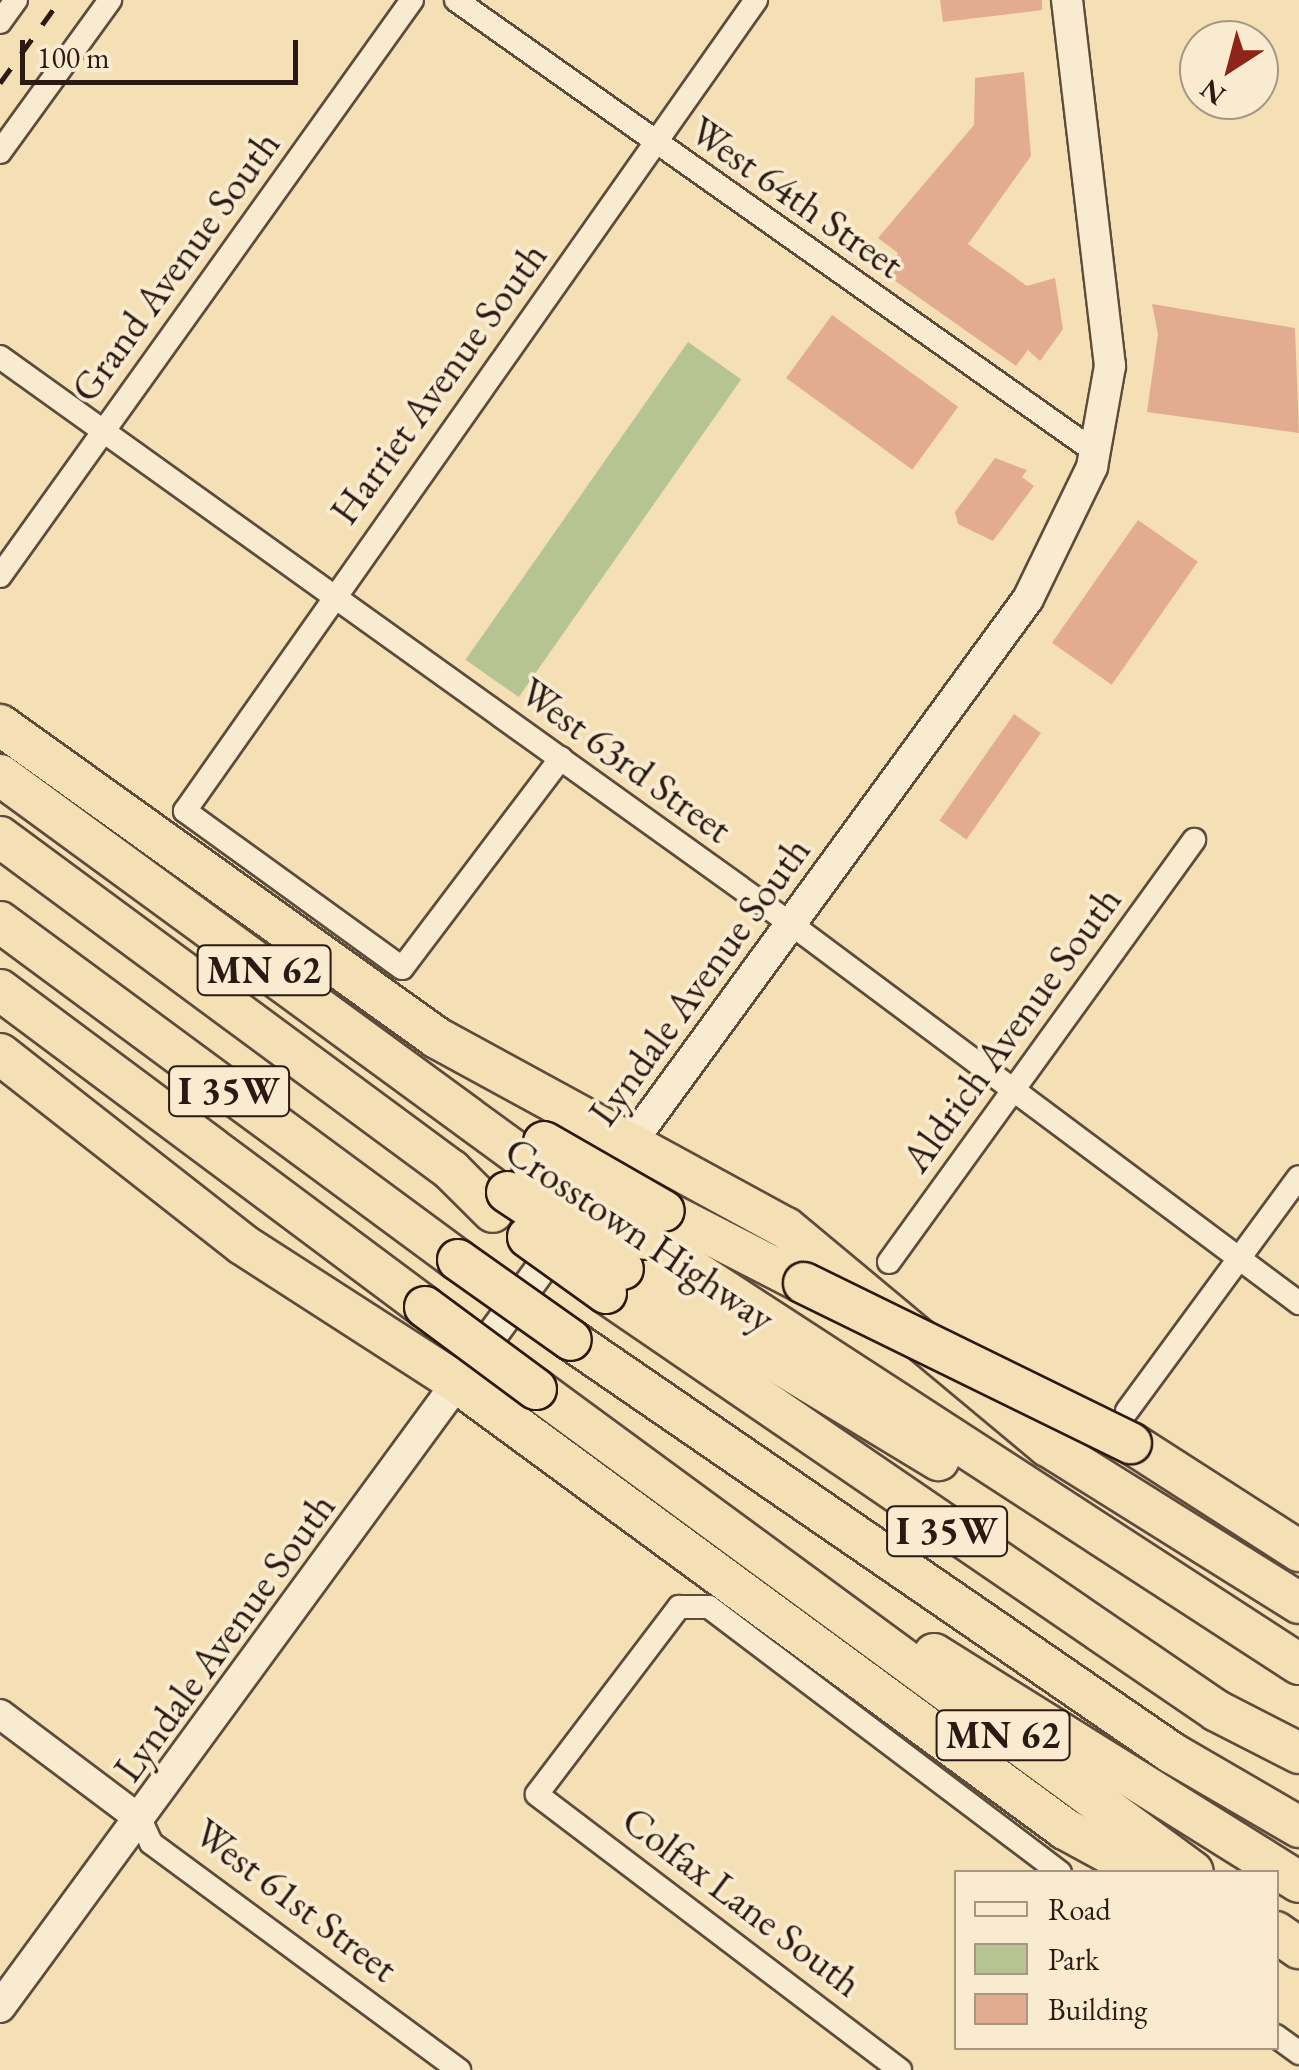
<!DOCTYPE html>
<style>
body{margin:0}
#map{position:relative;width:1299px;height:2070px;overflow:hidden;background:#f5e0b6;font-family:"EB Garamond",serif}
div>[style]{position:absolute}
.green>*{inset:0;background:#b6c392;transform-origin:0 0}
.building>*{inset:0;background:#e3ac90;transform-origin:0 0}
.roads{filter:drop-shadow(2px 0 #5d4c3c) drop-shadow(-2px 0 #5d4c3c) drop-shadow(0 2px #5d4c3c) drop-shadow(0 -2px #5d4c3c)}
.minor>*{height:22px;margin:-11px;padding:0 11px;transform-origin:11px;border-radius:11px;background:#f8ebd0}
.tertiary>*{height:28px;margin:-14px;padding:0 14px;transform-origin:14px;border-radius:14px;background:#f8ebd0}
.secondary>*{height:30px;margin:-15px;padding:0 15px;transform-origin:15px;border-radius:15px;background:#f8ebd0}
.motorway>*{height:40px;margin:-20px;padding:0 20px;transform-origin:20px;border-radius:20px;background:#f5e0b6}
.rail>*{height:5px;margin-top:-2.5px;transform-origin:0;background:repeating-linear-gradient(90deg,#2a1a13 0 18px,transparent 0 36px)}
.bridges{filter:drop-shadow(2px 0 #2a1a13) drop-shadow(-2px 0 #2a1a13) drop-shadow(0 2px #2a1a13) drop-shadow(0 -2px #2a1a13)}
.motorway-bridge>*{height:40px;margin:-20px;padding:0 20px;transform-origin:20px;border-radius:20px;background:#f5e0b6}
span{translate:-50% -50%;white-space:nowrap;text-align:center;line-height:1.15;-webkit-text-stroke:8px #f8ebd0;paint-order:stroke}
.shield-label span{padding:2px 8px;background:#f8ebd0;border:2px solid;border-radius:8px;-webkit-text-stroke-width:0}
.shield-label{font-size:38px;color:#2a1a13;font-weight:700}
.street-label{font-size:40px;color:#2a1a13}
.legend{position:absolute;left:954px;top:1870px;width:325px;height:180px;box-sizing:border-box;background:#f8ebd0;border:2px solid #a69784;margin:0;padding:12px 18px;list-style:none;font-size:30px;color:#2a1a13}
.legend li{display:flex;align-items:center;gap:20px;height:50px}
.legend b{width:50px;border:2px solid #a69784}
.north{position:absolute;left:1179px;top:20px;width:100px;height:100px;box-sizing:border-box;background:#f8ebd0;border:2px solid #a69784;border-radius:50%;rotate:216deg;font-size:28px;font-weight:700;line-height:40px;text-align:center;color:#2a1a13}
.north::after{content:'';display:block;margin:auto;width:35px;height:45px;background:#8f2418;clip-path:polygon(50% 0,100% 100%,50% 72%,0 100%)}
.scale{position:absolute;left:20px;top:40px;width:278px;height:45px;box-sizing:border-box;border:5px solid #2a1a13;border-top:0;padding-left:12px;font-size:30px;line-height:35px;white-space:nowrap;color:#2a1a13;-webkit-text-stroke:8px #f8ebd0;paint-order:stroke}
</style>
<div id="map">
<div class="green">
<i style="left:688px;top:342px;width:65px;height:388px;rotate:35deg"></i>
</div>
<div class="building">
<i style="clip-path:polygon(940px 0,1042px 0,1042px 10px,943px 22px)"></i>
<i style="clip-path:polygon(1024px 72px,1031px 156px,968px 244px,1027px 286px,1055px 278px,1063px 329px,1040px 361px,1028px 350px,1016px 366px,884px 273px,898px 253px,878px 238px,974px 125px,975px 78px)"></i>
<i style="clip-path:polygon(1152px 304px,1295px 328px,1299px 433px,1147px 412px,1158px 334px)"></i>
<i style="left:832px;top:315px;width:156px;height:78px;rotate:36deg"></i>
<i style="clip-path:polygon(995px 458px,1027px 470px,1022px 477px,1034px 486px,993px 541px,958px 524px,955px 512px)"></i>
<i style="left:1138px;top:520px;width:73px;height:150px;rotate:35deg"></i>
<i style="left:1014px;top:714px;width:33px;height:130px;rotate:35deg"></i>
</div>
<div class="roads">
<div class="minor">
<i style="left:456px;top:0;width:785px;rotate:35.25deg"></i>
<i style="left:0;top:22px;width:27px;rotate:-54deg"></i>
<i style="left:0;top:152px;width:188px;rotate:-54.1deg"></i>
<i style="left:0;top:357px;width:973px;rotate:35.63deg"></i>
<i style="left:791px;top:924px;width:634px;rotate:36.73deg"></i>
<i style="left:0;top:576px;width:708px;rotate:-54.42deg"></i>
<i style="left:561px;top:758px;width:263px;rotate:127.1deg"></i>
<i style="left:402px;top:968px;width:268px;rotate:-144.1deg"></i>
<i style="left:185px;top:811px;width:992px;rotate:-54.85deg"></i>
<i style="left:889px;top:1262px;width:521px;rotate:-54.14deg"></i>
<i style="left:1127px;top:1411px;width:290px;rotate:-53.7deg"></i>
<i style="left:140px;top:1819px;width:26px;rotate:65deg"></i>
<i style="left:151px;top:1843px;width:383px;rotate:36.4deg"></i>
<i style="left:1276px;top:2036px;width:29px;rotate:36deg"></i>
<i style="left:900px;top:2070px;width:456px;rotate:-142.8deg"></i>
<i style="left:537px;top:1794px;width:235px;rotate:-52.8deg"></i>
<i style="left:679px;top:1607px;width:30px"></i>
<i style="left:709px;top:1607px;width:440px;rotate:37.1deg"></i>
</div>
<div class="tertiary">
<i style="left:0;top:1714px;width:175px;rotate:36.9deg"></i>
</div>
<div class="secondary">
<i style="left:619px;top:1159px;width:693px;rotate:-53.86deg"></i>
<i style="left:1028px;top:599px;width:147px;rotate:-64.1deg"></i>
<i style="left:1092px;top:467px;width:103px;rotate:-79.9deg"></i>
<i style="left:1110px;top:366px;width:369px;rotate:-96.7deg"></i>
<i style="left:0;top:2007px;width:954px;rotate:-53.78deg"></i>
</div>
<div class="motorway">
<i style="left:0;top:725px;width:538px;rotate:35.61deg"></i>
<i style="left:437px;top:1038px;width:397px;rotate:28.6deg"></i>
<i style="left:786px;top:1228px;width:341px;rotate:39.8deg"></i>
<i style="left:1048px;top:1446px;width:296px;rotate:32deg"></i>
<i style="left:0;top:775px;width:655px;rotate:36.19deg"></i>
<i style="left:0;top:837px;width:561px;rotate:36.44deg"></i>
<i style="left:451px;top:1170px;width:59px;rotate:45deg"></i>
<i style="left:0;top:922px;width:569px;rotate:36.43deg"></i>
<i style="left:0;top:990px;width:530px;rotate:36.72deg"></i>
<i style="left:0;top:1054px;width:308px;rotate:38.1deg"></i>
<i style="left:242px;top:1244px;width:258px;rotate:32.8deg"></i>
<i style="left:459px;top:1384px;width:752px;rotate:36.29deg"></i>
<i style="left:1065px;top:1829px;width:90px;rotate:28.6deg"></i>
<i style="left:664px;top:1211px;width:157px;rotate:27.2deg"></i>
<i style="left:645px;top:1239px;width:780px;rotate:33.02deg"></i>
<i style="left:623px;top:1269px;width:369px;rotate:31.2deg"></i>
<i style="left:606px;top:1293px;width:740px;rotate:34.38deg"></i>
<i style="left:1217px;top:1711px;width:92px;rotate:27.1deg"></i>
<i style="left:571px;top:1340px;width:729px;rotate:34.5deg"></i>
<i style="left:1172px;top:1753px;width:147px;rotate:30.2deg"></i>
<i style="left:536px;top:1389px;width:815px;rotate:36.32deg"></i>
<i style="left:1131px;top:1443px;width:200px;rotate:32.7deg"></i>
<i style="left:934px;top:1654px;width:430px;rotate:32deg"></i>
<i style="left:1276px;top:1932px;width:28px;rotate:35deg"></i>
</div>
</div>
<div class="rail">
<i style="left:0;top:83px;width:102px;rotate:-54.1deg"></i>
</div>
<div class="bridges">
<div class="motorway-bridge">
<i style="left:544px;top:1142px;width:138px;rotate:29.9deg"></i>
<i style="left:532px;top:1163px;width:136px;rotate:33.9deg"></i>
<i style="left:507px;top:1192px;width:139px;rotate:33.6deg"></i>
<i style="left:528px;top:1237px;width:96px;rotate:35.7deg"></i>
<i style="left:458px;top:1260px;width:138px;rotate:35.3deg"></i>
<i style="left:804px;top:1283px;width:364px;rotate:26.1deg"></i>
<i style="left:425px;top:1307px;width:138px;rotate:36.5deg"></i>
</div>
</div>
<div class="shield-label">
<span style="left:264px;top:970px">MN 62</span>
<span style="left:229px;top:1091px">I 35W</span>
<span style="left:947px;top:1531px">I 35W</span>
<span style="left:1003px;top:1735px">MN 62</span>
</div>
<div class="street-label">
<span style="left:797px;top:197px;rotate:35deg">West 64th Street</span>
<span style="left:175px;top:266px;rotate:-54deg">Grand Avenue South</span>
<span style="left:438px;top:383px;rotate:-54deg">Harriet Avenue South</span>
<span style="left:626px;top:760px;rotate:36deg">West 63rd Street</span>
<span style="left:699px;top:981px;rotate:-54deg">Lyndale Avenue South</span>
<span style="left:1011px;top:1029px;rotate:-54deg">Aldrich Avenue South</span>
<span style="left:640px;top:1234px;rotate:34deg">Crosstown Highway</span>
<span style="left:224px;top:1637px;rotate:-54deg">Lyndale Avenue South</span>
<span style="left:296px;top:1900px;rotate:37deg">West 61st Street</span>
<span style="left:742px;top:1901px;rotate:37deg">Colfax Lane South</span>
</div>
<ul class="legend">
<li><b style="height:12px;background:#f8ebd0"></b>Road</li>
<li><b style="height:28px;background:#b6c392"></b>Park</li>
<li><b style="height:28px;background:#e3ac90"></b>Building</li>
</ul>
<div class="north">N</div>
<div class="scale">100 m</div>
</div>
